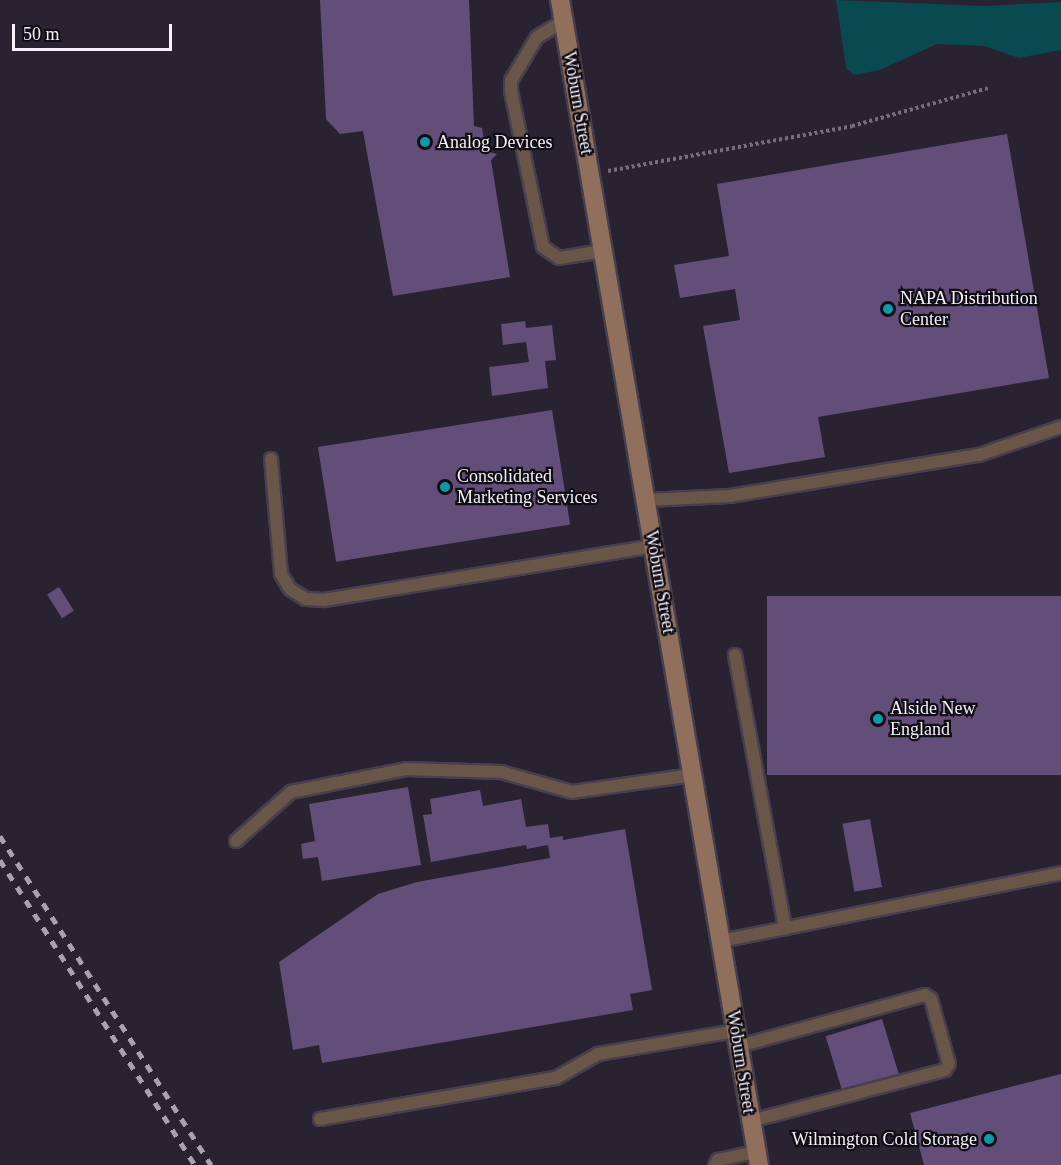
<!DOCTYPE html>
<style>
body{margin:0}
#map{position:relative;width:1061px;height:1165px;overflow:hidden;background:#292231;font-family:Georgia,serif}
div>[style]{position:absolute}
.water>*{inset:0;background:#094950}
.building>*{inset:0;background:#634e7a;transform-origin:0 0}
.path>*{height:4px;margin-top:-2px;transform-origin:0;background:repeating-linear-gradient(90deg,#756e7c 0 3px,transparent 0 6px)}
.roads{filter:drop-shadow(2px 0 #463f4d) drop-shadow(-2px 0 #463f4d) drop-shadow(0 2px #463f4d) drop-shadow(0 -2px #463f4d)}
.lane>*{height:12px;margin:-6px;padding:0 6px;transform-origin:6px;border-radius:6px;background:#6a5649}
.secondary>*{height:18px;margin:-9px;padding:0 9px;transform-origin:9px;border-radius:9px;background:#90705c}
.rail>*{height:4.5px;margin-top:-2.25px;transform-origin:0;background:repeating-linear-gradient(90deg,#a8a2ae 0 8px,transparent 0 16px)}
.dots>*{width:16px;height:16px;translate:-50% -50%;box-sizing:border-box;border:3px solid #100d14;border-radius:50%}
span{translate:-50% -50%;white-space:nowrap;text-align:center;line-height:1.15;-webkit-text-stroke:4.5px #100d14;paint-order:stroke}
.street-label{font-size:18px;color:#f5f0fa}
.poi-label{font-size:18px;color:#f5f0fa}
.left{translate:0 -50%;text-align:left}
.right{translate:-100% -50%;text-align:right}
.scale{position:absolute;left:12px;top:24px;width:160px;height:27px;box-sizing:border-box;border:3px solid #f5f0fa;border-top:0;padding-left:8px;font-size:18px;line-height:21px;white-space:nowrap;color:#f5f0fa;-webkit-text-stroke:4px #100d14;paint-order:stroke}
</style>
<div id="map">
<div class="water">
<i style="clip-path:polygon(836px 0,985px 6px,1061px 2px,1061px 50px,1019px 58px,985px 46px,937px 44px,880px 70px,854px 75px,846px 68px)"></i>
</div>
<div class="building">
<i style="clip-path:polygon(320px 0,469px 0,474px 126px,482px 128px,486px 151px,497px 154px,491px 160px,510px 277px,393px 296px,363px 131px,340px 134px,326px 119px)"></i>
<i style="clip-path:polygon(1007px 134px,1049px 378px,818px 417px,825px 457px,729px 473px,703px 326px,740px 320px,735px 289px,680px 298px,674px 265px,729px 256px,717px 184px)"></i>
<i style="clip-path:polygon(525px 321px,526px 328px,552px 325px,556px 360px,545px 361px,548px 388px,492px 396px,489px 367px,529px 362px,526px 342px,503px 345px,501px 324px)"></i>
<i style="left:552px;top:410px;width:116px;height:237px;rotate:81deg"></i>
<i style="left:59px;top:587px;width:28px;height:14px;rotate:58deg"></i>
<i style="left:1061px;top:596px;width:179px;height:294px;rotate:90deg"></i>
<i style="clip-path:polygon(408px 787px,421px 865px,322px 881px,318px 857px,303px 859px,301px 844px,315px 841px,309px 804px)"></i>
<i style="clip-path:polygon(480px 790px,483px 806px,521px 799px,526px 827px,548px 824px,550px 838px,563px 836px,563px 840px,625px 829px,652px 990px,630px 994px,633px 1010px,322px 1063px,319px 1045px,293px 1050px,279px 962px,378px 894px,417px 882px,550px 858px,548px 845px,527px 849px,526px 845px,431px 862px,423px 815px,432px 814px,430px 799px)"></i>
<i style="left:870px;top:819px;width:69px;height:28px;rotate:80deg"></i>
<i style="left:882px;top:1019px;width:58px;height:59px;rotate:73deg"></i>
<i style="clip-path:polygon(1061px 1074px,1061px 1165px,924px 1165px,910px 1113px)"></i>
</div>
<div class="path">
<i style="left:608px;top:171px;width:248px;rotate:-10.4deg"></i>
<i style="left:852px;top:126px;width:141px;rotate:-15.6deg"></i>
</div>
<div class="roads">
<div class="lane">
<i style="left:564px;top:21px;width:31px;rotate:149deg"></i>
<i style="left:537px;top:37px;width:51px;rotate:120.6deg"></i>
<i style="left:511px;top:81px;width:10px;rotate:90deg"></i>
<i style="left:511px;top:91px;width:159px;rotate:78.4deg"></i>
<i style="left:543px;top:247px;width:19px;rotate:35deg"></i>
<i style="left:559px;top:258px;width:45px;rotate:-9deg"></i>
<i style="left:271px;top:459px;width:115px;rotate:85deg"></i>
<i style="left:281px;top:574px;width:17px;rotate:59deg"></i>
<i style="left:290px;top:589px;width:19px;rotate:32deg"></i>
<i style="left:306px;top:599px;width:18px;rotate:3deg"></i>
<i style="left:324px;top:600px;width:333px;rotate:-9.3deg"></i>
<i style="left:646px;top:500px;width:84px;rotate:-2.7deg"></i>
<i style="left:730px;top:496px;width:252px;rotate:-9.4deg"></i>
<i style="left:979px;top:455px;width:87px;rotate:-18.9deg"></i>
<i style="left:735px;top:655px;width:278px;rotate:79.6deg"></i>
<i style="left:236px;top:841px;width:74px;rotate:-41.7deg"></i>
<i style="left:291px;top:792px;width:117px;rotate:-11.3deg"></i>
<i style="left:406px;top:769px;width:95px;rotate:1.8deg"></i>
<i style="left:501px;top:772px;width:74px;rotate:15.7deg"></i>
<i style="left:572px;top:792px;width:122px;rotate:-8deg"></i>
<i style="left:721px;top:941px;width:347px;rotate:-11.3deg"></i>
<i style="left:739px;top:1046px;width:193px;rotate:-15.3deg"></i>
<i style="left:925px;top:995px;width:7px;rotate:34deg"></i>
<i style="left:931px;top:999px;width:67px;rotate:74.5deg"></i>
<i style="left:949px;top:1064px;width:7px;rotate:124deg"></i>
<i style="left:945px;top:1070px;width:201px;rotate:165.3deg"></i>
<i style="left:320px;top:1119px;width:240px;rotate:-9.9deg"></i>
<i style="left:556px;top:1078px;width:48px;rotate:-29.7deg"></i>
<i style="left:598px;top:1054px;width:140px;rotate:-9.5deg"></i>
<i style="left:715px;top:1165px;width:6px;rotate:-59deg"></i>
<i style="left:718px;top:1160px;width:40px;rotate:-12deg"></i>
</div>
<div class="secondary">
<i style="left:560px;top:0;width:1182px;rotate:80.31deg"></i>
</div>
</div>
<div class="rail">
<i style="left:0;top:836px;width:391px;rotate:57.3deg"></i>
<i style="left:0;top:860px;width:362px;rotate:57.4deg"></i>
</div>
<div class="dots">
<i style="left:425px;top:142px;background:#0f9aa8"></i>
<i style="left:888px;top:309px;background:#0f9aa8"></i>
<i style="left:445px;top:487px;background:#0f9aa8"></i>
<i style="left:878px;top:719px;background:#0f9aa8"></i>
<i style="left:989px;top:1139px;background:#0f9aa8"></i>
</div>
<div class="street-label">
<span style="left:578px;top:103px;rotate:80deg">Woburn Street</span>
<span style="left:660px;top:582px;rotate:80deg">Woburn Street</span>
<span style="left:741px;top:1062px;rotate:81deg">Woburn Street</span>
</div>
<div class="poi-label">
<span class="left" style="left:437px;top:142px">Analog Devices</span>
<span class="left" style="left:900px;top:309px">NAPA Distribution<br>Center</span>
<span class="left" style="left:457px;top:487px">Consolidated<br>Marketing Services</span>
<span class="left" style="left:890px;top:719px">Alside New<br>England</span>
<span class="right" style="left:977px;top:1139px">Wilmington Cold Storage</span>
</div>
<div class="scale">50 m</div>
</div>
